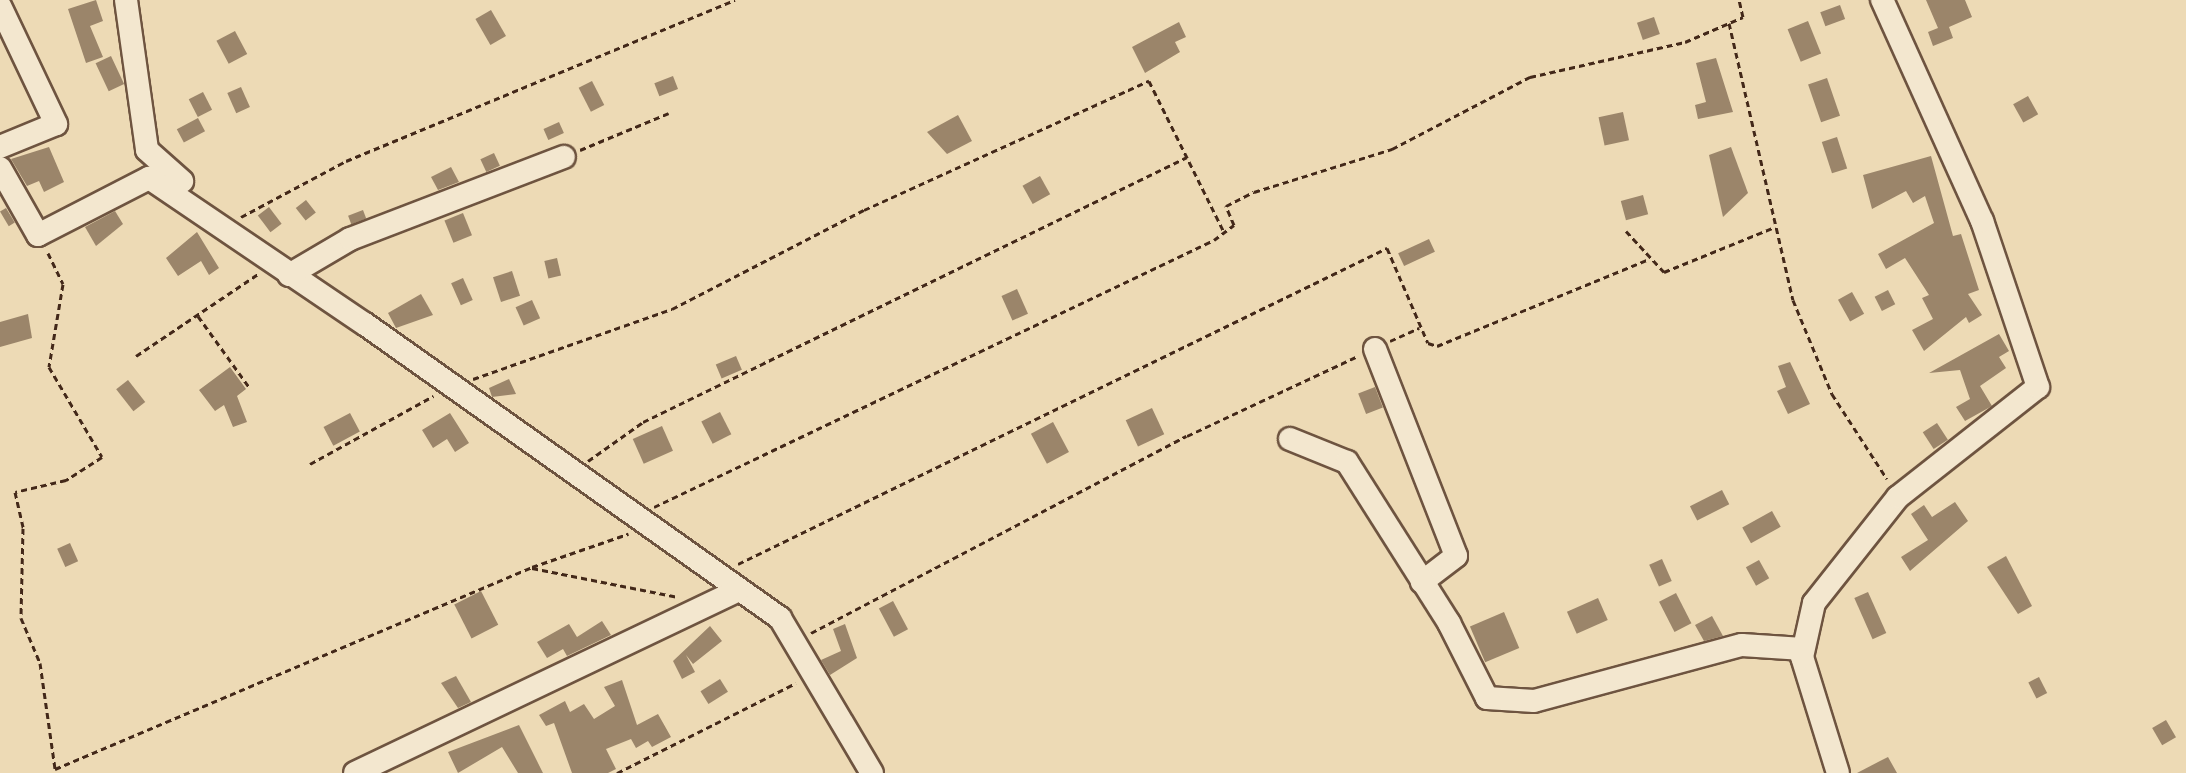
<!DOCTYPE html>
<style>
body{margin:0}
#map{position:relative;width:2186px;height:773px;overflow:hidden;background:#eddab5;font-family:"EB Garamond",serif}
div>[style]{position:absolute}
.building>*{inset:0;background:#9b856a;transform-origin:0 0}
.path>*{height:3px;margin-top:-1.5px;transform-origin:0;background:repeating-linear-gradient(90deg,#432819 0 6px,transparent 0 10px)}
.roads{filter:drop-shadow(2px 0 #6e5440) drop-shadow(-2px 0 #6e5440) drop-shadow(0 2px #6e5440) drop-shadow(0 -2px #6e5440)}
.minor>*{height:22px;margin:-11px;padding:0 11px;transform-origin:11px;border-radius:11px;background:#f3e7cf}
span{translate:-50% -50%;white-space:nowrap;text-align:center;line-height:1.15;-webkit-text-stroke:8px #f3e7cf;paint-order:stroke}
</style>
<div id="map">
<div class="building">
<i style="clip-path:polygon(96px 0,103px 21px,90px 26px,103px 57px,86px 63px,68px 9px)"></i>
<i style="clip-path:polygon(1926px 0,1965px 0,1972px 17px,1949px 27px,1953px 38px,1933px 46px,1928px 32px,1938px 28px)"></i>
<i style="left:1840px;top:5px;width:15px;height:21px;rotate:70deg"></i>
<i style="left:491px;top:10px;width:30px;height:18px;rotate:60deg"></i>
<i style="left:1654px;top:17px;width:18px;height:18px;rotate:71deg"></i>
<i style="left:1808px;top:21px;width:35px;height:22px;rotate:68deg"></i>
<i style="clip-path:polygon(1179px 22px,1186px 37px,1175px 42px,1180px 52px,1145px 73px,1132px 47px)"></i>
<i style="left:235px;top:31px;width:26px;height:21px;rotate:62deg"></i>
<i style="left:111px;top:56px;width:31px;height:17px;rotate:65deg"></i>
<i style="clip-path:polygon(1716px 58px,1733px 112px,1698px 119px,1695px 105px,1706px 102px,1696px 63px)"></i>
<i style="left:673px;top:76px;width:14px;height:20px;rotate:69deg"></i>
<i style="left:1827px;top:78px;width:40px;height:20px;rotate:71deg"></i>
<i style="left:592px;top:81px;width:27px;height:15px;rotate:63deg"></i>
<i style="left:241px;top:87px;width:22px;height:15px;rotate:66deg"></i>
<i style="left:203px;top:92px;width:20px;height:16px;rotate:63deg"></i>
<i style="left:2028px;top:96px;width:21px;height:17px;rotate:61deg"></i>
<i style="left:1623px;top:112px;width:29px;height:25px;rotate:78deg"></i>
<i style="clip-path:polygon(958px 115px,972px 141px,947px 154px,927px 132px)"></i>
<i style="left:198px;top:118px;width:15px;height:24px;rotate:62deg"></i>
<i style="left:559px;top:122px;width:12px;height:17px;rotate:66deg"></i>
<i style="left:1837px;top:137px;width:33px;height:16px;rotate:72deg"></i>
<i style="clip-path:polygon(49px 147px,64px 182px,44px 192px,39px 181px,27px 186px,11px 159px)"></i>
<i style="clip-path:polygon(1731px 147px,1748px 193px,1723px 217px,1709px 155px)"></i>
<i style="left:494px;top:153px;width:14px;height:15px;rotate:65deg"></i>
<i style="clip-path:polygon(1931px 156px,1953px 236px,1961px 234px,1979px 290px,1968px 294px,1982px 315px,1969px 323px,1966px 317px,1924px 351px,1912px 330px,1933px 319px,1922px 298px,1929px 295px,1905px 258px,1886px 269px,1878px 254px,1934px 223px,1925px 196px,1913px 203px,1906px 191px,1872px 209px,1863px 175px)"></i>
<i style="clip-path:polygon(451px 167px,459px 182px,438px 190px,431px 177px)"></i>
<i style="left:1040px;top:176px;width:21px;height:20px;rotate:61deg"></i>
<i style="left:1643px;top:195px;width:20px;height:23px;rotate:75deg"></i>
<i style="left:306px;top:200px;width:16px;height:13px;rotate:52deg"></i>
<i style="left:269px;top:207px;width:21px;height:14px;rotate:53deg"></i>
<i style="left:6px;top:208px;width:17px;height:7px;rotate:59deg"></i>
<i style="left:363px;top:210px;width:9px;height:16px;rotate:69deg"></i>
<i style="clip-path:polygon(115px 211px,123px 224px,96px 246px,85px 227px)"></i>
<i style="left:463px;top:213px;width:24px;height:20px;rotate:68deg"></i>
<i style="clip-path:polygon(197px 232px,219px 268px,209px 275px,201px 261px,178px 276px,166px 258px)"></i>
<i style="left:1429px;top:239px;width:14px;height:34px;rotate:65deg"></i>
<i style="left:557px;top:258px;width:18px;height:13px;rotate:77deg"></i>
<i style="left:512px;top:271px;width:26px;height:20px;rotate:72deg"></i>
<i style="left:463px;top:278px;width:24px;height:13px;rotate:66deg"></i>
<i style="left:1017px;top:289px;width:27px;height:17px;rotate:66deg"></i>
<i style="left:1888px;top:290px;width:16px;height:15px;rotate:63deg"></i>
<i style="left:1852px;top:292px;width:25px;height:16px;rotate:61deg"></i>
<i style="clip-path:polygon(421px 294px,433px 315px,396px 328px,388px 313px)"></i>
<i style="left:532px;top:300px;width:20px;height:18px;rotate:66deg"></i>
<i style="clip-path:polygon(28px 314px,32px 338px,0 347px,0 322px)"></i>
<i style="clip-path:polygon(1999px 334px,2009px 351px,1999px 357px,2006px 368px,1980px 386px,1992px 406px,1965px 421px,1956px 407px,1970px 399px,1960px 370px,1929px 373px)"></i>
<i style="left:736px;top:356px;width:15px;height:22px;rotate:67deg"></i>
<i style="clip-path:polygon(1790px 362px,1810px 404px,1788px 414px,1777px 391px,1786px 387px,1778px 366px)"></i>
<i style="clip-path:polygon(230px 367px,246px 389px,237px 396px,247px 422px,233px 427px,224px 405px,215px 411px,199px 390px)"></i>
<i style="clip-path:polygon(509px 379px,516px 394px,492px 397px,489px 388px)"></i>
<i style="left:128px;top:380px;width:28px;height:15px;rotate:52deg"></i>
<i style="left:1375px;top:387px;width:22px;height:18px;rotate:69deg"></i>
<i style="left:1152px;top:408px;width:29px;height:29px;rotate:65deg"></i>
<i style="left:720px;top:412px;width:25px;height:21px;rotate:63deg"></i>
<i style="left:350px;top:413px;width:21px;height:30px;rotate:62deg"></i>
<i style="clip-path:polygon(450px 413px,469px 443px,455px 452px,447px 439px,433px 448px,422px 430px)"></i>
<i style="left:1053px;top:422px;width:34px;height:25px;rotate:62deg"></i>
<i style="left:1937px;top:423px;width:20px;height:17px;rotate:57deg"></i>
<i style="left:662px;top:426px;width:27px;height:32px;rotate:66deg"></i>
<i style="left:1722px;top:490px;width:16px;height:36px;rotate:63deg"></i>
<i style="clip-path:polygon(1955px 502px,1968px 521px,1910px 571px,1901px 557px,1928px 540px,1911px 514px,1924px 505px,1932px 517px)"></i>
<i style="left:1772px;top:511px;width:18px;height:34px;rotate:61deg"></i>
<i style="left:70px;top:543px;width:20px;height:14px;rotate:66deg"></i>
<i style="clip-path:polygon(2006px 556px,2032px 606px,2018px 614px,1987px 567px)"></i>
<i style="left:1662px;top:559px;width:24px;height:14px;rotate:66deg"></i>
<i style="left:1759px;top:560px;width:21px;height:15px;rotate:61deg"></i>
<i style="left:481px;top:591px;width:38px;height:30px;rotate:63deg"></i>
<i style="left:1868px;top:592px;width:45px;height:15px;rotate:66deg"></i>
<i style="left:1676px;top:593px;width:34px;height:19px;rotate:63deg"></i>
<i style="left:1598px;top:598px;width:24px;height:34px;rotate:66deg"></i>
<i style="left:893px;top:601px;width:32px;height:16px;rotate:62deg"></i>
<i style="left:1504px;top:612px;width:39px;height:37px;rotate:67deg"></i>
<i style="clip-path:polygon(1712px 616px,1723px 636px,1704px 641px,1695px 625px)"></i>
<i style="clip-path:polygon(602px 621px,611px 635px,567px 656px,563px 649px,547px 658px,537px 642px,569px 624px,577px 637px)"></i>
<i style="clip-path:polygon(845px 624px,857px 658px,830px 675px,821px 660px,841px 651px,833px 629px)"></i>
<i style="clip-path:polygon(710px 626px,722px 641px,693px 664px,686px 655px,695px 672px,682px 679px,673px 661px)"></i>
<i style="clip-path:polygon(456px 676px,471px 702px,458px 708px,441px 683px)"></i>
<i style="left:2039px;top:677px;width:18px;height:12px;rotate:63deg"></i>
<i style="left:720px;top:679px;width:15px;height:23px;rotate:58deg"></i>
<i style="clip-path:polygon(622px 680px,637px 725px,658px 714px,671px 737px,652px 747px,648px 741px,636px 748px,631px 739px,606px 749px,616px 769px,608px 773px,572px 773px,554px 723px,546px 726px,539px 715px,565px 701px,570px 712px,584px 704px,594px 719px,615px 706px,604px 687px)"></i>
<i style="left:2166px;top:720px;width:20px;height:16px;rotate:60deg"></i>
<i style="clip-path:polygon(519px 725px,543px 773px,518px 773px,502px 747px,458px 773px,448px 752px)"></i>
<i style="clip-path:polygon(1888px 757px,1897px 773px,1857px 773px,1880px 761px)"></i>
</div>
<div class="path">
<i style="left:1729px;top:23px;width:284px;rotate:77deg"></i>
<i style="left:1793px;top:300px;width:102px;rotate:67.5deg"></i>
<i style="left:1832px;top:394px;width:101px;rotate:57.1deg"></i>
<i style="left:580px;top:150px;width:96px;rotate:-22.6deg"></i>
<i style="left:241px;top:217px;width:119px;rotate:-28.1deg"></i>
<i style="left:346px;top:161px;width:421px;rotate:-22.5deg"></i>
<i style="left:1626px;top:231px;width:56px;rotate:47.2deg"></i>
<i style="left:1664px;top:272px;width:120px;rotate:-22.1deg"></i>
<i style="left:48px;top:253px;width:34px;rotate:64deg"></i>
<i style="left:63px;top:284px;width:84px;rotate:99.6deg"></i>
<i style="left:49px;top:367px;width:104px;rotate:59.5deg"></i>
<i style="left:102px;top:457px;width:43px;rotate:147.4deg"></i>
<i style="left:66px;top:480px;width:52px;rotate:166.8deg"></i>
<i style="left:15px;top:492px;width:37px;rotate:77deg"></i>
<i style="left:23px;top:528px;width:90px;rotate:91.3deg"></i>
<i style="left:21px;top:618px;width:49px;rotate:67.1deg"></i>
<i style="left:40px;top:663px;width:107px;rotate:81.9deg"></i>
<i style="left:55px;top:769px;width:518px;rotate:-22.95deg"></i>
<i style="left:532px;top:567px;width:102px;rotate:-19deg"></i>
<i style="left:198px;top:316px;width:87px;rotate:54.3deg"></i>
<i style="left:1390px;top:341px;width:32px;rotate:-24deg"></i>
<i style="left:136px;top:356px;width:147px;rotate:-33.9deg"></i>
<i style="left:473px;top:379px;width:211px;rotate:-19.4deg"></i>
<i style="left:672px;top:309px;width:216px;rotate:-27.3deg"></i>
<i style="left:864px;top:210px;width:313px;rotate:-24.4deg"></i>
<i style="left:1149px;top:81px;width:169px;rotate:63.6deg"></i>
<i style="left:588px;top:461px;width:67px;rotate:-35.3deg"></i>
<i style="left:643px;top:422px;width:605px;rotate:-25.97deg"></i>
<i style="left:310px;top:464px;width:141px;rotate:-28.9deg"></i>
<i style="left:654px;top:507px;width:620px;rotate:-25.49deg"></i>
<i style="left:1214px;top:240px;width:25px;rotate:-37deg"></i>
<i style="left:1234px;top:225px;width:21px;rotate:-113deg"></i>
<i style="left:1226px;top:206px;width:31px;rotate:-27deg"></i>
<i style="left:1254px;top:192px;width:145px;rotate:-17.3deg"></i>
<i style="left:1392px;top:149px;width:156px;rotate:-27.6deg"></i>
<i style="left:1530px;top:77px;width:159px;rotate:-12.7deg"></i>
<i style="left:1685px;top:42px;width:63px;rotate:-23.3deg"></i>
<i style="left:1743px;top:17px;width:17px;rotate:-103deg"></i>
<i style="left:738px;top:564px;width:722px;rotate:-25.96deg"></i>
<i style="left:1387px;top:248px;width:103px;rotate:66.7deg"></i>
<i style="left:1428px;top:343px;width:9px;rotate:18deg"></i>
<i style="left:1437px;top:346px;width:227px;rotate:-22.3deg"></i>
<i style="left:532px;top:568px;width:149px;rotate:11.2deg"></i>
<i style="left:811px;top:633px;width:424px;rotate:-27.7deg"></i>
<i style="left:1187px;top:436px;width:189px;rotate:-25.1deg"></i>
<i style="left:617px;top:773px;width:200px;rotate:-26.7deg"></i>
</div>
<div class="roads">
<div class="minor">
<i style="left:126px;top:0;width:151px;rotate:82deg"></i>
<i style="left:147px;top:150px;width:47px;rotate:41.5deg"></i>
<i style="left:0;top:6px;width:131px;rotate:64.6deg"></i>
<i style="left:56px;top:124px;width:61px;rotate:157.7deg"></i>
<i style="left:0;top:168px;width:77px;rotate:60.4deg"></i>
<i style="left:38px;top:235px;width:125px;rotate:-27.2deg"></i>
<i style="left:149px;top:178px;width:261px;rotate:34.1deg"></i>
<i style="left:365px;top:324px;width:509px;rotate:35.32deg"></i>
<i style="left:780px;top:618px;width:180px;rotate:59.3deg"></i>
<i style="left:289px;top:275px;width:71px;rotate:-30.5deg"></i>
<i style="left:350px;top:239px;width:229px;rotate:-21deg"></i>
<i style="left:1375px;top:349px;width:222px;rotate:68.6deg"></i>
<i style="left:1456px;top:556px;width:43px;rotate:142.6deg"></i>
<i style="left:1290px;top:439px;width:61px;rotate:22deg"></i>
<i style="left:1347px;top:462px;width:191px;rotate:57.6deg"></i>
<i style="left:1449px;top:623px;width:84px;rotate:63.1deg"></i>
<i style="left:1487px;top:698px;width:47px;rotate:3.7deg"></i>
<i style="left:1534px;top:701px;width:215px;rotate:-15.1deg"></i>
<i style="left:1742px;top:645px;width:61px;rotate:3.8deg"></i>
<i style="left:355px;top:773px;width:424px;rotate:-25.5deg"></i>
<i style="left:1838px;top:773px;width:121px;rotate:-107.2deg"></i>
<i style="left:1802px;top:657px;width:55px;rotate:-77.5deg"></i>
<i style="left:1814px;top:603px;width:135px;rotate:-51.6deg"></i>
<i style="left:1898px;top:497px;width:178px;rotate:-38.2deg"></i>
<i style="left:2038px;top:387px;width:175px;rotate:-108.6deg"></i>
<i style="left:1982px;top:221px;width:243px;rotate:-114.3deg"></i>
</div>
</div>
</div>
